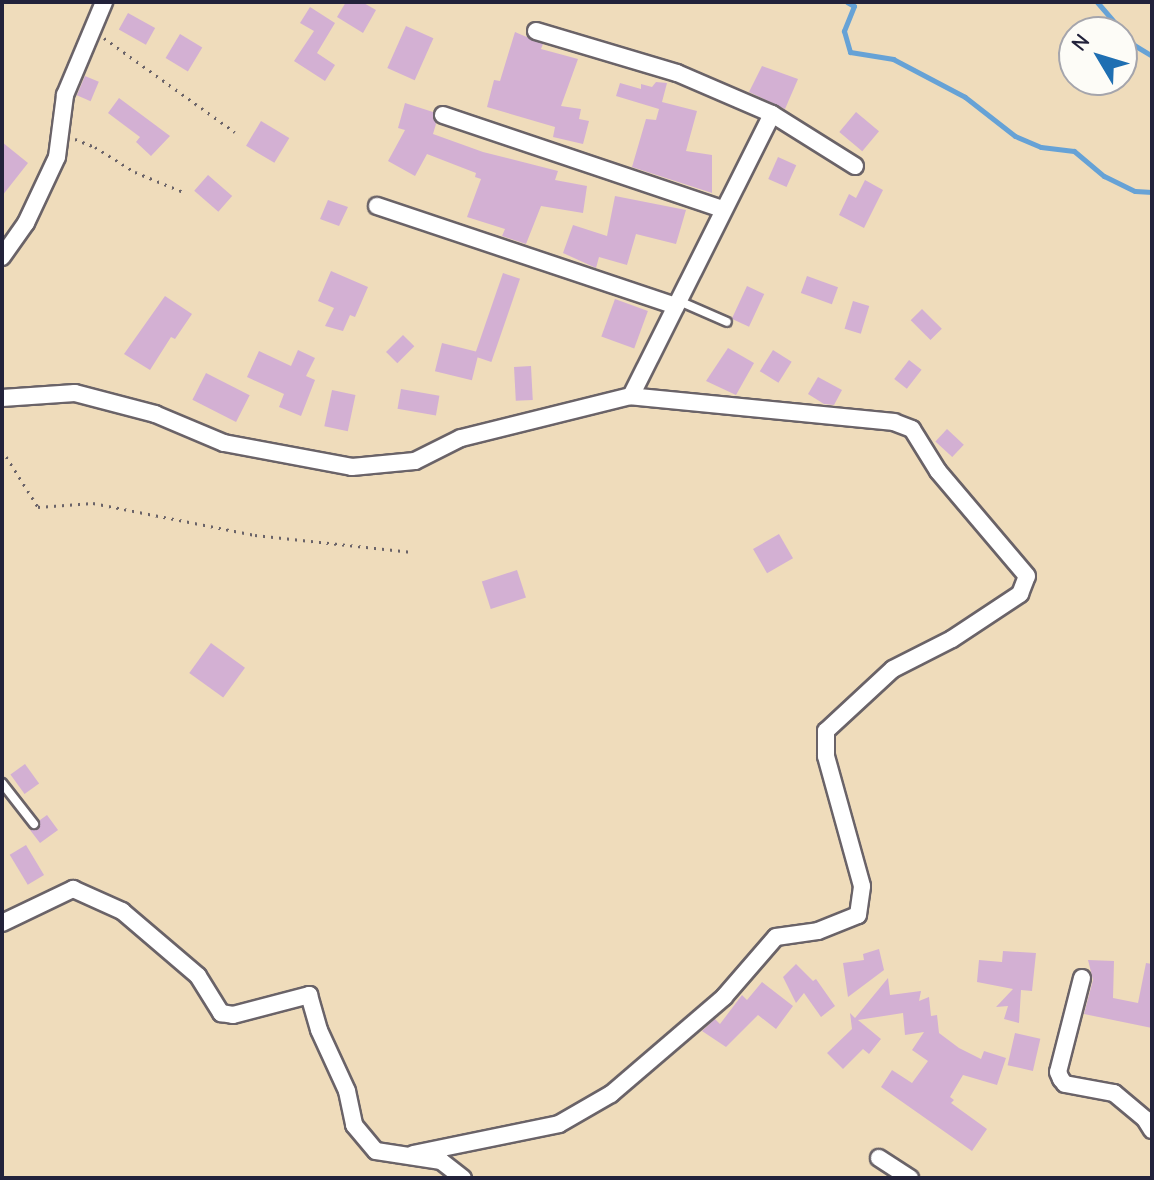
<!DOCTYPE html>
<style>
body{margin:0}
#map{position:relative;width:1154px;height:1180px;overflow:hidden;background:#efdcbb;font-family:"Comic Neue",sans-serif}
div>[style]{position:absolute}
.stream>*{height:5px;margin:-2.5px;padding:0 2.5px;transform-origin:2.5px;border-radius:2.5px;background:#66a2d6}
.building>*{inset:0;background:#d3b0d3;transform-origin:0 0}
.path>*{height:3px;margin-top:-1.5px;transform-origin:0;background:repeating-linear-gradient(90deg,#6a6368 0 2px,transparent 0 8px)}
.roads{filter:drop-shadow(2px 0 #6a6368) drop-shadow(-2px 0 #6a6368) drop-shadow(0 2px #6a6368) drop-shadow(0 -2px #6a6368)}
.lane>*{height:8px;margin:-4px;padding:0 4px;transform-origin:4px;border-radius:4px;background:#fff}
.street>*{height:16px;margin:-8px;padding:0 8px;transform-origin:8px;border-radius:8px;background:#fff}
span{translate:-50% -50%;white-space:nowrap;text-align:center;line-height:1.15;-webkit-text-stroke:6px #fdfcf7;paint-order:stroke}
.frame{position:absolute;inset:0;border:4px solid #22223b;pointer-events:none}
.north{position:absolute;left:1058px;top:16px;width:80px;height:80px;box-sizing:border-box;background:#fdfcf7;border:2px solid #a5a5ac;border-radius:50%;rotate:308deg;font-size:22px;font-weight:700;line-height:32px;text-align:center;color:#22223b}
.north::after{content:'';display:block;margin:auto;width:28px;height:36px;background:#1f6fb2;clip-path:polygon(50% 0,100% 100%,50% 72%,0 100%)}
</style>
<div id="map">
<div class="stream">
<i style="left:847px;top:2px;width:8px;rotate:30deg"></i>
<i style="left:854px;top:6px;width:27px;rotate:112deg"></i>
<i style="left:844px;top:31px;width:22px;rotate:74deg"></i>
<i style="left:850px;top:52px;width:44px;rotate:9.2deg"></i>
<i style="left:893px;top:59px;width:81px;rotate:27.8deg"></i>
<i style="left:965px;top:97px;width:63px;rotate:38deg"></i>
<i style="left:1015px;top:136px;width:28px;rotate:23deg"></i>
<i style="left:1041px;top:147px;width:33px;rotate:7deg"></i>
<i style="left:1074px;top:151px;width:39px;rotate:40deg"></i>
<i style="left:1104px;top:176px;width:34px;rotate:26deg"></i>
<i style="left:1135px;top:191px;width:17px;rotate:3deg"></i>
<i style="left:1097px;top:2px;width:57px;rotate:49.3deg"></i>
<i style="left:1134px;top:45px;width:21px;rotate:31deg"></i>
</div>
<div class="building">
<i style="clip-path:polygon(346px 2px,362px 2px,376px 10px,363px 33px,337px 17px)"></i>
<i style="clip-path:polygon(310px 7px,335px 23px,317px 53px,335px 65px,325px 81px,294px 61px,314px 31px,300px 23px)"></i>
<i style="left:128px;top:13px;width:31px;height:19px;rotate:29deg"></i>
<i style="left:406px;top:26px;width:30px;height:46px;rotate:24deg"></i>
<i style="clip-path:polygon(515px 32px,543px 44px,541px 49px,578px 59px,561px 106px,581px 109px,579px 119px,589px 121px,583px 144px,553px 137px,555px 127px,487px 107px,494px 80px,500px 81px)"></i>
<i style="left:180px;top:34px;width:26px;height:28px;rotate:31deg"></i>
<i style="clip-path:polygon(762px 66px,798px 79px,785px 109px,749px 92px)"></i>
<i style="left:85px;top:76px;width:15px;height:21px;rotate:23deg"></i>
<i style="clip-path:polygon(656px 82px,667px 83px,662px 102px,697px 111px,686px 151px,712px 155px,712px 193px,632px 167px,646px 119px,656px 120px,659px 109px,616px 96px,620px 83px,641px 89px,641px 84px,652px 87px)"></i>
<i style="clip-path:polygon(119px 98px,170px 136px,151px 156px,136px 142px,140px 137px,108px 113px)"></i>
<i style="clip-path:polygon(405px 103px,433px 112px,436px 124px,433px 134px,483px 152px,558px 171px,555px 180px,587px 186px,583px 213px,541px 206px,526px 244px,502px 236px,505px 229px,467px 217px,481px 179px,475px 177px,476px 173px,427px 154px,415px 176px,388px 161px,405px 130px,398px 128px)"></i>
<i style="left:856px;top:112px;width:30px;height:26px;rotate:40deg"></i>
<i style="left:261px;top:121px;width:33px;height:29px;rotate:31deg"></i>
<i style="clip-path:polygon(2px 142px,28px 163px,2px 196px)"></i>
<i style="left:778px;top:157px;width:20px;height:24px;rotate:24deg"></i>
<i style="left:208px;top:175px;width:32px;height:21px;rotate:41deg"></i>
<i style="clip-path:polygon(865px 180px,883px 190px,864px 228px,839px 215px,849px 194px,856px 198px)"></i>
<i style="clip-path:polygon(615px 196px,686px 210px,676px 244px,636px 234px,627px 265px,599px 257px,596px 268px,563px 253px,573px 225px,607px 236px)"></i>
<i style="clip-path:polygon(328px 200px,348px 207px,339px 226px,320px 219px)"></i>
<i style="clip-path:polygon(331px 271px,368px 287px,355px 317px,350px 315px,343px 331px,325px 326px,334px 308px,318px 301px)"></i>
<i style="left:503px;top:273px;width:18px;height:88px;rotate:19deg"></i>
<i style="left:807px;top:276px;width:33px;height:18px;rotate:20deg"></i>
<i style="left:747px;top:286px;width:19px;height:36px;rotate:25deg"></i>
<i style="clip-path:polygon(165px 296px,192px 314px,175px 339px,171px 337px,150px 370px,124px 354px)"></i>
<i style="left:615px;top:299px;width:35px;height:40px;rotate:20deg"></i>
<i style="left:853px;top:301px;width:17px;height:29px;rotate:17deg"></i>
<i style="left:922px;top:309px;width:28px;height:16px;rotate:45deg"></i>
<i style="left:403px;top:335px;width:16px;height:24px;rotate:45deg"></i>
<i style="left:442px;top:343px;width:38px;height:29px;rotate:14deg"></i>
<i style="clip-path:polygon(728px 348px,754px 363px,736px 395px,706px 381px)"></i>
<i style="clip-path:polygon(298px 350px,315px 358px,306px 376px,315px 380px,301px 416px,279px 407px,284px 394px,247px 377px,259px 351px,291px 366px)"></i>
<i style="left:773px;top:350px;width:22px;height:25px;rotate:32deg"></i>
<i style="left:909px;top:360px;width:16px;height:24px;rotate:38deg"></i>
<i style="left:531px;top:366px;width:34px;height:17px;rotate:87deg"></i>
<i style="left:206px;top:373px;width:49px;height:30px;rotate:27deg"></i>
<i style="clip-path:polygon(818px 377px,842px 390px,834px 405px,824px 404px,808px 394px)"></i>
<i style="left:401px;top:389px;width:39px;height:20px;rotate:10deg"></i>
<i style="left:332px;top:390px;width:24px;height:37px;rotate:12deg"></i>
<i style="left:947px;top:429px;width:23px;height:17px;rotate:43deg"></i>
<i style="left:779px;top:534px;width:28px;height:30px;rotate:60deg"></i>
<i style="left:517px;top:570px;width:29px;height:37px;rotate:72deg"></i>
<i style="left:211px;top:643px;width:42px;height:37px;rotate:36deg"></i>
<i style="left:25px;top:764px;width:24px;height:18px;rotate:54deg"></i>
<i style="clip-path:polygon(47px 815px,58px 830px,40px 843px,30px 830px,39px 829px,40px 820px)"></i>
<i style="left:26px;top:845px;width:35px;height:19px;rotate:59deg"></i>
<i style="clip-path:polygon(879px 949px,884px 970px,848px 997px,843px 963px,864px 960px,863px 954px)"></i>
<i style="clip-path:polygon(1003px 951px,1036px 953px,1032px 991px,1021px 990px,1019px 1023px,1004px 1019px,1008px 1006px,996px 1007px,1013px 989px,977px 982px,979px 960px,1002px 962px)"></i>
<i style="clip-path:polygon(1088px 960px,1114px 961px,1113px 998px,1138px 1003px,1146px 963px,1152px 964px,1152px 1028px,1084px 1014px,1093px 980px)"></i>
<i style="clip-path:polygon(796px 964px,813px 981px,816px 979px,835px 1006px,821px 1017px,804px 993px,796px 1003px,783px 977px)"></i>
<i style="clip-path:polygon(888px 978px,890px 995px,921px 991px,919px 1001px,929px 997px,931px 1016px,937px 1015px,939px 1033px,959px 1048px,981px 1059px,984px 1051px,1006px 1058px,997px 1085px,963px 1075px,950px 1097px,954px 1100px,951px 1103px,987px 1129px,972px 1151px,881px 1087px,892px 1070px,912px 1083px,928px 1061px,912px 1050px,924px 1032px,905px 1035px,903px 1013px,858px 1020px,881px 1039px,869px 1054px,863px 1049px,843px 1069px,827px 1053px,852px 1029px,850px 1013px,855px 1018px)"></i>
<i style="clip-path:polygon(762px 982px,793px 1006px,776px 1029px,758px 1015px,726px 1047px,702px 1031px,715px 1019px,720px 1024px,742px 995px,747px 1000px)"></i>
<i style="left:1015px;top:1033px;width:26px;height:33px;rotate:13deg"></i>
</div>
<div class="path">
<i style="left:104px;top:38px;width:161px;rotate:35.7deg"></i>
<i style="left:75px;top:139px;width:22px;rotate:22deg"></i>
<i style="left:95px;top:147px;width:47px;rotate:32deg"></i>
<i style="left:135px;top:172px;width:52px;rotate:22.6deg"></i>
<i style="left:2px;top:450px;width:67px;rotate:57.7deg"></i>
<i style="left:38px;top:507px;width:55px;rotate:-4.2deg"></i>
<i style="left:93px;top:503px;width:165px;rotate:11.2deg"></i>
<i style="left:255px;top:535px;width:158px;rotate:6.2deg"></i>
</div>
<div class="roads">
<div class="lane">
<i style="left:679px;top:301px;width:52px;rotate:23.6deg"></i>
<i style="left:2px;top:783px;width:52px;rotate:52deg"></i>
</div>
<div class="street">
<i style="left:536px;top:31px;width:147px;rotate:16.6deg"></i>
<i style="left:677px;top:73px;width:103px;rotate:23.3deg"></i>
<i style="left:772px;top:114px;width:98px;rotate:32.1deg"></i>
<i style="left:443px;top:115px;width:295px;rotate:18.6deg"></i>
<i style="left:377px;top:206px;width:315px;rotate:18.5deg"></i>
<i style="left:2px;top:257px;width:42px;rotate:-54.8deg"></i>
<i style="left:26px;top:223px;width:73px;rotate:-64.8deg"></i>
<i style="left:57px;top:157px;width:63px;rotate:-82.6deg"></i>
<i style="left:65px;top:95px;width:101px;rotate:-67.2deg"></i>
<i style="left:2px;top:398px;width:73px;rotate:-3.9deg"></i>
<i style="left:75px;top:393px;width:83px;rotate:14.7deg"></i>
<i style="left:155px;top:414px;width:75px;rotate:22.8deg"></i>
<i style="left:224px;top:443px;width:130px;rotate:10.6deg"></i>
<i style="left:352px;top:467px;width:63px;rotate:-5.4deg"></i>
<i style="left:415px;top:461px;width:51px;rotate:-26.6deg"></i>
<i style="left:461px;top:438px;width:175px;rotate:-13.9deg"></i>
<i style="left:631px;top:396px;width:315px;rotate:-63.4deg"></i>
<i style="left:2px;top:923px;width:79px;rotate:-25.6deg"></i>
<i style="left:73px;top:889px;width:54px;rotate:24.2deg"></i>
<i style="left:122px;top:911px;width:100px;rotate:40.5deg"></i>
<i style="left:198px;top:976px;width:44px;rotate:58.1deg"></i>
<i style="left:221px;top:1013px;width:12px;rotate:9deg"></i>
<i style="left:233px;top:1015px;width:79px;rotate:-14.7deg"></i>
<i style="left:309px;top:995px;width:36px;rotate:74deg"></i>
<i style="left:319px;top:1030px;width:67px;rotate:65.3deg"></i>
<i style="left:347px;top:1091px;width:35px;rotate:78deg"></i>
<i style="left:354px;top:1125px;width:34px;rotate:50deg"></i>
<i style="left:376px;top:1151px;width:66px;rotate:8.7deg"></i>
<i style="left:441px;top:1161px;width:28px;rotate:38deg"></i>
<i style="left:1082px;top:978px;width:97px;rotate:104.3deg"></i>
<i style="left:1058px;top:1072px;width:8px;rotate:67deg"></i>
<i style="left:1061px;top:1079px;width:6px;rotate:51deg"></i>
<i style="left:1065px;top:1084px;width:50px;rotate:10.4deg"></i>
<i style="left:1114px;top:1093px;width:40px;rotate:40deg"></i>
<i style="left:1145px;top:1119px;width:13px;rotate:58deg"></i>
<i style="left:413px;top:1154px;width:149px;rotate:-11.6deg"></i>
<i style="left:559px;top:1124px;width:60px;rotate:-30deg"></i>
<i style="left:611px;top:1094px;width:149px;rotate:-40.6deg"></i>
<i style="left:724px;top:997px;width:79px;rotate:-49.1deg"></i>
<i style="left:776px;top:937px;width:42px;rotate:-8.1deg"></i>
<i style="left:818px;top:931px;width:43px;rotate:-21.8deg"></i>
<i style="left:858px;top:915px;width:29px;rotate:-82deg"></i>
<i style="left:862px;top:886px;width:135px;rotate:-105.5deg"></i>
<i style="left:826px;top:756px;width:25px;rotate:-90deg"></i>
<i style="left:826px;top:731px;width:91px;rotate:-42.8deg"></i>
<i style="left:893px;top:669px;width:66px;rotate:-27deg"></i>
<i style="left:952px;top:639px;width:82px;rotate:-33.5deg"></i>
<i style="left:1020px;top:594px;width:19px;rotate:-69deg"></i>
<i style="left:1027px;top:576px;width:138px;rotate:-130.3deg"></i>
<i style="left:938px;top:471px;width:49px;rotate:-121.8deg"></i>
<i style="left:912px;top:429px;width:19px;rotate:-159deg"></i>
<i style="left:894px;top:422px;width:264px;rotate:-174.4deg"></i>
<i style="left:879px;top:1158px;width:37px;rotate:33deg"></i>
</div>
</div>
<div class="frame"></div>
<div class="north">N</div>
</div>
